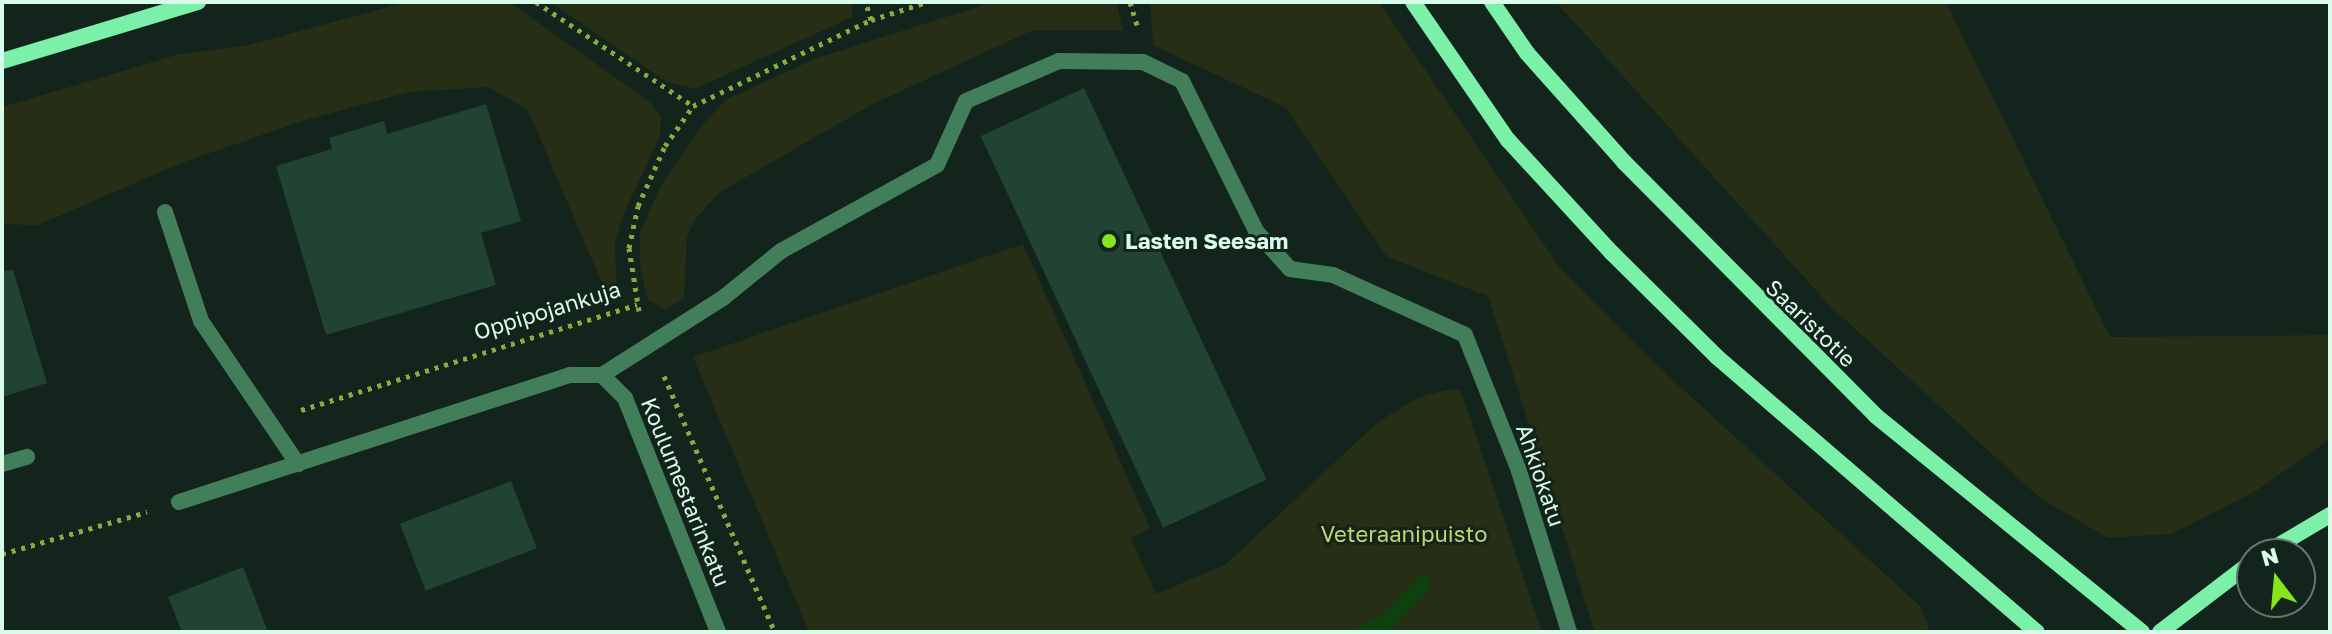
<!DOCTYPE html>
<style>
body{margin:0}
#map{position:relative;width:2332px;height:634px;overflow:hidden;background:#12241c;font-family:"Golos Text",sans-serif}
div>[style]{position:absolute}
.green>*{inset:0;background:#262e15}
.stream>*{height:16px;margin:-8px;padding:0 8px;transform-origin:8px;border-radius:8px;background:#103f10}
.building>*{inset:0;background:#204334;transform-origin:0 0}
.path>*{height:5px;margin-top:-2.5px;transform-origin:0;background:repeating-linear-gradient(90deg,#89ab3d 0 4px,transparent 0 10px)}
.lane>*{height:16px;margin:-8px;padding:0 8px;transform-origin:8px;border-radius:8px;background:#427e5a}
.street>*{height:16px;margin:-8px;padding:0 8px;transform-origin:8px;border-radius:8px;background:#427e5a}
.secondary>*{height:16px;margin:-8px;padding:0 8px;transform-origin:8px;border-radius:8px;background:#7bf0a9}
.dots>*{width:22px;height:22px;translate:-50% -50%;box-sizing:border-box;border:4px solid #12241c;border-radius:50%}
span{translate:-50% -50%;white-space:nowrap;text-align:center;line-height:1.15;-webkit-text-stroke:6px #12241c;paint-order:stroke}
.poi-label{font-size:22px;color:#d9fbe9;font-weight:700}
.left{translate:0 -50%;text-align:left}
.street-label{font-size:22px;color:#d9fbe9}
.park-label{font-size:22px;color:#c7d36d}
.frame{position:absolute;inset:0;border:4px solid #d9fbe9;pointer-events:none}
.north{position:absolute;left:2236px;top:538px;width:80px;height:80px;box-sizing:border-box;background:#12241c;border:2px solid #627a6e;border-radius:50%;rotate:344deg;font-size:22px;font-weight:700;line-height:32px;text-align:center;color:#d9fbe9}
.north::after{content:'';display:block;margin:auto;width:28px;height:36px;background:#87e51b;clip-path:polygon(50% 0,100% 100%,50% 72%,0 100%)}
</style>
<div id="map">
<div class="green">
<i style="clip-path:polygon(407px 2px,509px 2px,650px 102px,661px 116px,660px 137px,623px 215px,615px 244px,617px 295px,609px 300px,528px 110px,488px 87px,409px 92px,302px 121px,181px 163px,36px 226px,2px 223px,2px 107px,180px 54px,245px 46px)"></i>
<i style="clip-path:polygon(550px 2px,852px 2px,852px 17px,695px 89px,667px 82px)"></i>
<i style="clip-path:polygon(993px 2px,1116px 2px,1123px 30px,1033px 30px,873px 104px,720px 192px,696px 218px,687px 236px,684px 298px,665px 310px,648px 300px,640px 267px,640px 233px,660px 187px,702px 125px,727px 99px,817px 58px)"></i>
<i style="clip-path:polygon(1150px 2px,1379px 2px,1560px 268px,1652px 361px,1921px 607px,1930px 632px,1595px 632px,1488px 296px,1387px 257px,1285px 107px,1153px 45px)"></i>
<i style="clip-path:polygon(1556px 2px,1946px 2px,2110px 337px,2330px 335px,2330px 439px,2256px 491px,2171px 534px,2108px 538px,2040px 498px,1830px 306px)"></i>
<i style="clip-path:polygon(1023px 244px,1150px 528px,1131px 538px,1156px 594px,1225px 565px,1378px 422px,1419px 397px,1450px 389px,1461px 391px,1542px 632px,809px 632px,693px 357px)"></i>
</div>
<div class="stream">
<i style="left:1364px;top:632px;width:20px;rotate:-18deg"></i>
<i style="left:1383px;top:626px;width:59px;rotate:-46.4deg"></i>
</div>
<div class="building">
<i style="left:1084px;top:88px;width:432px;height:114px;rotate:65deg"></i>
<i style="clip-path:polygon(486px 104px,521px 221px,481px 233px,496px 285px,326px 335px,276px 166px,332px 149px,329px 138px,384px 121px,387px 134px)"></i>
<i style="clip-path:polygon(13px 270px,47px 383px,2px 397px,2px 271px)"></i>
<i style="left:511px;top:481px;width:72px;height:119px;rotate:69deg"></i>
<i style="clip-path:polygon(243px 567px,268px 632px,182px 632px,168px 597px)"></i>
</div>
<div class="path">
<i style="left:536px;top:2px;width:188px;rotate:33.5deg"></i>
<i style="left:1130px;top:2px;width:27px;rotate:73deg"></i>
<i style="left:871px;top:20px;width:59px;rotate:-17.8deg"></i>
<i style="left:639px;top:311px;width:64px;rotate:-99deg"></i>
<i style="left:629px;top:248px;width:43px;rotate:-77.9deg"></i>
<i style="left:638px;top:206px;width:66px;rotate:-65.8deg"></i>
<i style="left:665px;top:146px;width:49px;rotate:-55deg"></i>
<i style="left:693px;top:106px;width:198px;rotate:-25.8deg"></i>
<i style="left:871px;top:20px;width:19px;rotate:-106deg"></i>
<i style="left:664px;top:376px;width:279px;rotate:66.6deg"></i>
<i style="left:301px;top:410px;width:352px;rotate:-17.4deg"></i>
<i style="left:2px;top:554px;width:151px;rotate:-16.2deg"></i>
</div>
<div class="lane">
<i style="left:165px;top:212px;width:115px;rotate:71.7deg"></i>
<i style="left:201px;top:321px;width:173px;rotate:55.9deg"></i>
<i style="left:602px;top:375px;width:143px;rotate:-32.5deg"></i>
<i style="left:723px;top:298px;width:75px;rotate:-39deg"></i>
<i style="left:781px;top:251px;width:178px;rotate:-28.9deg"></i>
<i style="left:937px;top:165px;width:70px;rotate:-65.6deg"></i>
<i style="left:966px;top:101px;width:101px;rotate:-23.3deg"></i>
<i style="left:1059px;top:61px;width:84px;rotate:0.7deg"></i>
<i style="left:1143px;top:62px;width:43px;rotate:26deg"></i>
<i style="left:1182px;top:81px;width:167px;rotate:63.7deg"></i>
<i style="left:1256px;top:231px;width:51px;rotate:48.2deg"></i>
<i style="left:1290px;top:269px;width:43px;rotate:7.9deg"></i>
<i style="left:1333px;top:275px;width:145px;rotate:24.4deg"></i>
<i style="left:2px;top:464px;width:26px;rotate:-16deg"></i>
</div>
<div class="street">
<i style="left:1465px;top:335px;width:146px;rotate:68.3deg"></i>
<i style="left:1519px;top:471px;width:169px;rotate:72.7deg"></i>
<i style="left:179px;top:502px;width:411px;rotate:-18deg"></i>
<i style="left:570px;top:375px;width:32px"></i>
<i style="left:602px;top:375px;width:33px;rotate:45deg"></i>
<i style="left:625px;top:398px;width:252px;rotate:68.3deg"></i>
</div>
<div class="secondary">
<i style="left:1413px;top:2px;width:168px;rotate:55.5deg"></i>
<i style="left:1508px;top:140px;width:154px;rotate:47.4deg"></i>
<i style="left:1612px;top:253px;width:148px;rotate:44.7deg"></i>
<i style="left:1717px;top:357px;width:422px;rotate:40.7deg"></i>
<i style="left:1492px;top:2px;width:62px;rotate:55.5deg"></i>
<i style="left:1527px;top:53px;width:146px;rotate:48.3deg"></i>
<i style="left:1624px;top:162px;width:358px;rotate:45.2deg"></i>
<i style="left:1876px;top:416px;width:343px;rotate:39.1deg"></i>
<i style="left:2px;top:61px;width:205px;rotate:-16.8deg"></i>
<i style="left:2264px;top:554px;width:77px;rotate:-30.6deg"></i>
<i style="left:2160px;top:632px;width:116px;rotate:-37.3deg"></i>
</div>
<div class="dots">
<i style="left:1109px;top:241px;background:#87e51b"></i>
</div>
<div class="poi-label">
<span class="left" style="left:1125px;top:241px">Lasten Seesam</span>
</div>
<div class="street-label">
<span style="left:547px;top:310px;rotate:-17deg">Oppipojankuja</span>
<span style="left:1811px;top:323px;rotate:44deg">Saaristotie</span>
<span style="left:1541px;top:475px;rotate:71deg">Ahkiokatu</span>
<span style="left:686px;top:492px;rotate:68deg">Koulumestarinkatu</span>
</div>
<div class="park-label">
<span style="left:1404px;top:534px">Veteraanipuisto</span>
</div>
<div class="frame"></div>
<div class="north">N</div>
</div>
